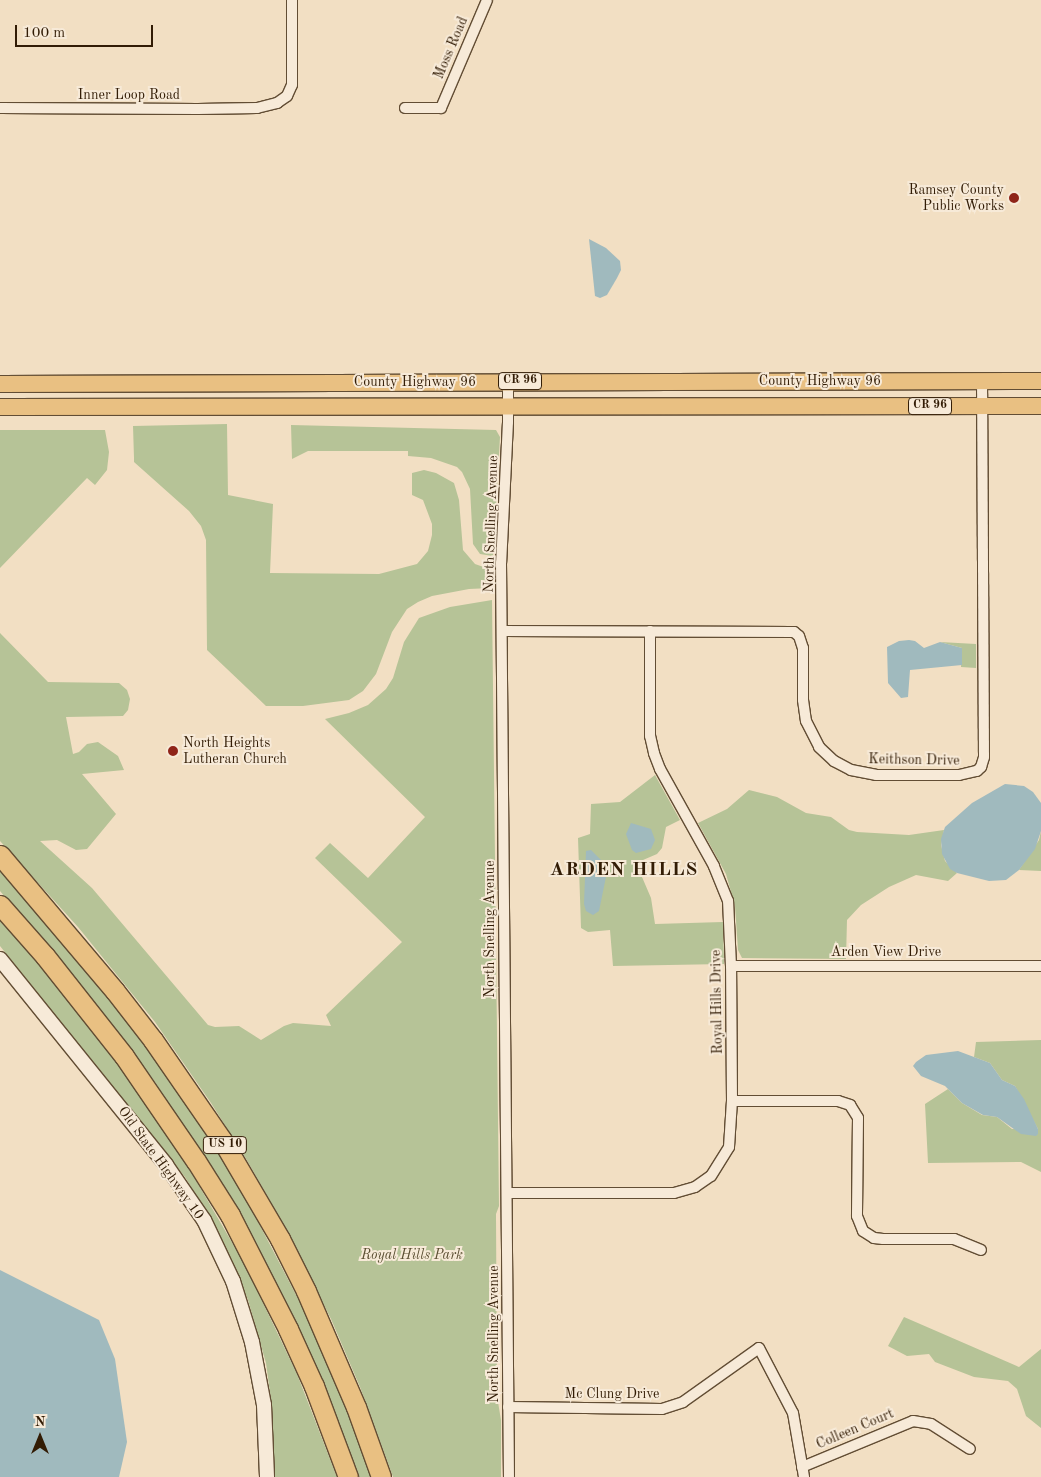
<!DOCTYPE html>
<style>
body{margin:0}
#map{position:relative;width:1041px;height:1477px;overflow:hidden;background:#f2dfc3;font-family:"Old Standard TT",serif}
div>[style]{position:absolute}
.green>*{inset:0;background:#b6c397}
.water>*{inset:0;background:#a0babe}
.roads{filter:drop-shadow(1px 0 #624d34) drop-shadow(-1px 0 #624d34) drop-shadow(0 1px #624d34) drop-shadow(0 -1px #624d34)}
.street>*{height:10px;margin:-5px;padding:0 5px;transform-origin:5px;border-radius:5px;background:#f7ead8}
.secondary>*{height:14px;margin:-7px;padding:0 7px;transform-origin:7px;border-radius:7px;background:#f7ead8}
.primary>*{height:16px;margin:-8px;padding:0 8px;transform-origin:8px;border-radius:8px;background:#e9c082}
.highway>*{height:19px;margin:-9.5px;padding:0 9.5px;transform-origin:9.5px;border-radius:9.5px;background:#e9c082}
.dots>*{width:14px;height:14px;translate:-50% -50%;box-sizing:border-box;border:2px solid #f7ead8;border-radius:50%}
span{translate:-50% -50%;white-space:nowrap;text-align:center;line-height:1.15;-webkit-text-stroke:4px #f7ead8;paint-order:stroke}
.shield-label span{padding:1px 4px;background:#f7ead8;border:1px solid;border-radius:4px;-webkit-text-stroke-width:0}
.shield-label{font-size:12px;color:#321c05;font-weight:700}
.street-label{font-size:14px;color:#321c05}
.poi-label{font-size:14px;color:#321c05}
.right{translate:-100% -50%;text-align:right}
.left{translate:0 -50%;text-align:left}
.park-label{font-size:14px;color:#5a4e31;font-style:italic}
.district-label{font-size:19px;color:#321c05;font-weight:700;letter-spacing:1px}
.north{position:absolute;left:15px;top:1412px;width:50px;height:50px;-webkit-text-stroke:4px #f7ead8;paint-order:stroke;rotate:0deg;font-size:14px;font-weight:700;line-height:20px;text-align:center;color:#321c05}
.north::after{content:'';display:block;margin:auto;width:18px;height:22px;background:#321c05;clip-path:polygon(50% 0,100% 100%,50% 72%,0 100%)}
.scale{position:absolute;left:15px;top:25px;width:138px;height:22px;box-sizing:border-box;border:2px solid #321c05;border-top:0;padding-left:6px;font-size:15px;line-height:18px;white-space:nowrap;color:#321c05;-webkit-text-stroke:4px #f7ead8;paint-order:stroke}
</style>
<div id="map">
<div class="green">
<i style="clip-path:polygon(227px 424px,228px 495px,273px 504px,270px 573px,379px 574px,417px 564px,428px 551px,432px 535px,432px 524px,423px 500px,412px 495px,412px 473px,424px 470px,436px 473px,454px 483px,459px 500px,463px 550px,475px 564px,492px 570px,491px 588px,469px 589px,432px 596px,418px 602px,407px 609px,392px 632px,376px 674px,363px 691px,349px 700px,303px 706px,266px 706px,207px 650px,206px 540px,201px 526px,189px 511px,134px 462px,134px 458px,133px 426px)"></i>
<i style="clip-path:polygon(291px 425px,496px 430px,500px 437px,493px 556px,480px 554px,473px 544px,470px 489px,462px 472px,457px 467px,431px 458px,408px 456px,408px 451px,308px 451px,292px 459px)"></i>
<i style="clip-path:polygon(0 430px,105px 430px,109px 452px,107px 470px,95px 485px,87px 478px,0 568px)"></i>
<i style="clip-path:polygon(492px 600px,499px 1206px,496px 1214px,497px 1396px,501px 1420px,501px 1477px,393px 1477px,360px 1387px,331px 1319px,277px 1213px,245px 1157px,211px 1103px,155px 1022px,78px 927px,0 841px,0 633px,48px 682px,119px 683px,127px 690px,130px 699px,128px 710px,123px 716px,66px 717px,73px 754px,79px 752px,87px 744px,98px 742px,118px 756px,124px 770px,82px 774px,116px 814px,87px 849px,76px 850px,57px 840px,40px 841px,92px 888px,208px 1025px,215px 1027px,239px 1026px,261px 1040px,284px 1026px,293px 1023px,331px 1026px,326px 1015px,402px 942px,315px 858px,330px 843px,368px 878px,425px 817px,325px 719px,349px 713px,368px 705px,386px 689px,393px 678px,404px 642px,419px 618px,450px 607px)"></i>
<i style="clip-path:polygon(940px 642px,976px 644px,976px 668px,961px 667px,962px 648px)"></i>
<i style="clip-path:polygon(655px 775px,680px 820px,666px 827px,662px 848px,657px 854px,636px 863px,651px 898px,655px 924px,723px 922px,724px 964px,613px 966px,610px 930px,588px 932px,581px 928px,578px 838px,590px 834px,591px 804px,620px 802px)"></i>
<i style="clip-path:polygon(749px 790px,777px 797px,806px 813px,831px 817px,849px 830px,857px 832px,909px 835px,944px 830px,941px 845px,945px 861px,957px 873px,948px 881px,916px 875px,889px 887px,861px 905px,847px 920px,846px 959px,742px 958px,738px 950px,735px 906px,726px 874px,698px 823px,727px 809px)"></i>
<i style="clip-path:polygon(1041px 831px,1041px 871px,1019px 870px,1039px 840px)"></i>
<i style="clip-path:polygon(0 870px,129px 1021px,201px 1124px,241px 1189px,306px 1314px,352px 1419px,373px 1477px,356px 1477px,218px 1180px,155px 1082px,105px 1015px,0 891px)"></i>
<i style="clip-path:polygon(0 919px,58px 986px,110px 1051px,177px 1148px,244px 1263px,297px 1374px,337px 1477px,275px 1477px,271px 1400px,266px 1363px,248px 1300px,218px 1231px,185px 1177px,0 946px)"></i>
<i style="clip-path:polygon(1041px 1040px,1041px 1172px,1021px 1162px,928px 1163px,925px 1104px,948px 1089px,962px 1103px,982px 1115px,997px 1117px,1012px 1129px,1038px 1129px,1015px 1086px,1002px 1080px,990px 1063px,974px 1057px,976px 1042px)"></i>
<i style="clip-path:polygon(904px 1317px,1019px 1367px,1041px 1349px,1041px 1428px,1026px 1416px,1017px 1389px,1008px 1381px,974px 1377px,935px 1362px,929px 1354px,907px 1356px,888px 1346px)"></i>
</div>
<div class="water">
<i style="clip-path:polygon(589px 239px,606px 248px,620px 261px,621px 270px,617px 278px,607px 295px,600px 298px,595px 296px)"></i>
<i style="clip-path:polygon(909px 640px,915px 641px,924px 648px,940px 642px,962px 648px,962px 665px,910px 670px,908px 697px,901px 698px,888px 683px,887px 647px,899px 641px)"></i>
<i style="clip-path:polygon(1005px 784px,1024px 786px,1033px 792px,1041px 803px,1041px 831px,1035px 849px,1019px 870px,1006px 880px,989px 881px,957px 873px,950px 869px,942px 854px,941px 839px,945px 827px,972px 803px)"></i>
<i style="clip-path:polygon(631px 823px,651px 829px,655px 840px,651px 849px,636px 853px,632px 850px,626px 834px)"></i>
<i style="clip-path:polygon(591px 850px,608px 867px,599px 911px,593px 915px,586px 911px,584px 904px,586px 851px)"></i>
<i style="clip-path:polygon(958px 1051px,990px 1063px,1002px 1080px,1015px 1086px,1024px 1099px,1038px 1129px,1038px 1134px,1036px 1136px,1021px 1134px,997px 1117px,983px 1115px,962px 1103px,945px 1086px,921px 1076px,913px 1066px,916px 1062px,926px 1055px)"></i>
<i style="clip-path:polygon(0 1270px,99px 1320px,115px 1359px,127px 1442px,119px 1477px,0 1477px)"></i>
</div>
<div class="roads">
<div class="street">
<i style="left:0;top:108px;width:198px;rotate:0.3deg"></i>
<i style="left:198px;top:109px;width:59px;rotate:-1deg"></i>
<i style="left:257px;top:108px;width:21px;rotate:-14deg"></i>
<i style="left:277px;top:103px;width:12px;rotate:-35deg"></i>
<i style="left:287px;top:96px;width:12px;rotate:-66deg"></i>
<i style="left:292px;top:85px;width:85px;rotate:-90deg"></i>
<i style="left:405px;top:108px;width:36px"></i>
<i style="left:441px;top:108px;width:117px;rotate:-66.9deg"></i>
<i style="left:508px;top:381px;width:41px;rotate:90deg"></i>
<i style="left:508px;top:422px;width:141px;rotate:92.8deg"></i>
<i style="left:501px;top:563px;width:914px;rotate:89.5deg"></i>
<i style="left:502px;top:631px;width:292px;rotate:0.2deg"></i>
<i style="left:794px;top:632px;width:6px;rotate:39deg"></i>
<i style="left:799px;top:636px;width:13px;rotate:72deg"></i>
<i style="left:803px;top:648px;width:52px;rotate:90deg"></i>
<i style="left:803px;top:700px;width:21px;rotate:82deg"></i>
<i style="left:806px;top:721px;width:29px;rotate:63deg"></i>
<i style="left:819px;top:747px;width:21px;rotate:43deg"></i>
<i style="left:834px;top:761px;width:19px;rotate:28deg"></i>
<i style="left:851px;top:770px;width:25px;rotate:11deg"></i>
<i style="left:876px;top:775px;width:83px"></i>
<i style="left:959px;top:775px;width:18px;rotate:-13deg"></i>
<i style="left:977px;top:771px;width:6px;rotate:-45deg"></i>
<i style="left:981px;top:767px;width:10px;rotate:-73deg"></i>
<i style="left:984px;top:757px;width:376px;rotate:-90.3deg"></i>
<i style="left:731px;top:966px;width:310px"></i>
<i style="left:732px;top:1101px;width:106px"></i>
<i style="left:838px;top:1101px;width:13px;rotate:18deg"></i>
<i style="left:850px;top:1105px;width:15px;rotate:58deg"></i>
<i style="left:858px;top:1118px;width:98px;rotate:90.6deg"></i>
<i style="left:857px;top:1216px;width:16px;rotate:68deg"></i>
<i style="left:863px;top:1231px;width:13px;rotate:32deg"></i>
<i style="left:874px;top:1238px;width:9px;rotate:6deg"></i>
<i style="left:883px;top:1239px;width:71px"></i>
<i style="left:954px;top:1239px;width:29px;rotate:22deg"></i>
<i style="left:507px;top:1193px;width:167px"></i>
<i style="left:674px;top:1193px;width:22px;rotate:-16deg"></i>
<i style="left:695px;top:1187px;width:19px;rotate:-35deg"></i>
<i style="left:711px;top:1176px;width:34px;rotate:-58deg"></i>
<i style="left:729px;top:1147px;width:46px;rotate:-86.3deg"></i>
<i style="left:732px;top:1101px;width:135px;rotate:-90.4deg"></i>
<i style="left:731px;top:966px;width:65px;rotate:-92.6deg"></i>
<i style="left:728px;top:901px;width:38px;rotate:-112deg"></i>
<i style="left:714px;top:866px;width:111px;rotate:-119.1deg"></i>
<i style="left:660px;top:769px;width:17px;rotate:-111deg"></i>
<i style="left:654px;top:753px;width:17px;rotate:-103deg"></i>
<i style="left:650px;top:736px;width:105px;rotate:-90deg"></i>
<i style="left:508px;top:1407px;width:154px;rotate:0.7deg"></i>
<i style="left:662px;top:1409px;width:22px;rotate:-18deg"></i>
<i style="left:683px;top:1402px;width:93px;rotate:-35.4deg"></i>
<i style="left:759px;top:1348px;width:73px;rotate:62.4deg"></i>
<i style="left:793px;top:1413px;width:65px;rotate:80.2deg"></i>
<i style="left:802px;top:1467px;width:120px;rotate:-22.5deg"></i>
<i style="left:913px;top:1421px;width:18px;rotate:9deg"></i>
<i style="left:931px;top:1424px;width:46px;rotate:32.7deg"></i>
</div>
<div class="secondary">
<i style="left:0;top:959px;width:265px;rotate:51.1deg"></i>
<i style="left:166px;top:1165px;width:67px;rotate:55.4deg"></i>
<i style="left:204px;top:1220px;width:68px;rotate:64.6deg"></i>
<i style="left:233px;top:1281px;width:64px;rotate:72.7deg"></i>
<i style="left:252px;top:1342px;width:64px;rotate:79.2deg"></i>
<i style="left:264px;top:1405px;width:72px;rotate:87.6deg"></i>
</div>
<div class="primary">
<i style="left:0;top:384px;width:1041px;rotate:-0.17deg"></i>
<i style="left:0;top:407px;width:1041px;rotate:-0.06deg"></i>
</div>
<div class="highway">
<i style="left:0;top:855px;width:178px;rotate:49.8deg"></i>
<i style="left:115px;top:991px;width:62px;rotate:52.2deg"></i>
<i style="left:153px;top:1040px;width:121px;rotate:55.4deg"></i>
<i style="left:222px;top:1140px;width:115px;rotate:59.6deg"></i>
<i style="left:280px;top:1239px;width:58px;rotate:63.4deg"></i>
<i style="left:306px;top:1291px;width:126px;rotate:66.7deg"></i>
<i style="left:356px;top:1407px;width:74px;rotate:70.3deg"></i>
<i style="left:0;top:905px;width:68px;rotate:48.6deg"></i>
<i style="left:45px;top:956px;width:127px;rotate:51.7deg"></i>
<i style="left:124px;top:1056px;width:127px;rotate:55.6deg"></i>
<i style="left:196px;top:1161px;width:64px;rotate:57.8deg"></i>
<i style="left:230px;top:1215px;width:128px;rotate:63deg"></i>
<i style="left:288px;top:1329px;width:63px;rotate:65.5deg"></i>
<i style="left:314px;top:1386px;width:97px;rotate:69.5deg"></i>
</div>
</div>
<div class="dots">
<i style="left:1014px;top:198px;background:#8f2418"></i>
<i style="left:173px;top:751px;background:#8f2418"></i>
</div>
<div class="shield-label">
<span style="left:520px;top:381px">CR 96</span>
<span style="left:930px;top:406px">CR 96</span>
<span style="left:225px;top:1145px">US 10</span>
</div>
<div class="street-label">
<span style="left:451px;top:48px;rotate:-67deg">Moss Road</span>
<span style="left:129px;top:95px">Inner Loop Road</span>
<span style="left:820px;top:381px">County Highway 96</span>
<span style="left:415px;top:382px">County Highway 96</span>
<span style="left:491px;top:524px;rotate:-88deg">North Snelling Avenue</span>
<span style="left:914px;top:760px;rotate:1deg">Keithson Drive</span>
<span style="left:490px;top:929px;rotate:-90deg">North Snelling Avenue</span>
<span style="left:886px;top:952px">Arden View Drive</span>
<span style="left:717px;top:1002px;rotate:-91deg">Royal Hills Drive</span>
<span style="left:161px;top:1163px;rotate:54deg">Old State Highway 10</span>
<span style="left:494px;top:1334px;rotate:-90deg">North Snelling Avenue</span>
<span style="left:612px;top:1394px">Mc Clung Drive</span>
<span style="left:855px;top:1429px;rotate:-23deg">Colleen Court</span>
</div>
<div class="poi-label">
<span class="right" style="left:1004px;top:198px">Ramsey County<br>Public Works</span>
<span class="left" style="left:183px;top:751px">North Heights<br>Lutheran Church</span>
</div>
<div class="park-label">
<span style="left:412px;top:1255px">Royal Hills Park</span>
</div>
<div class="district-label">
<span style="left:624px;top:871px">ARDEN HILLS</span>
</div>
<div class="north">N</div>
<div class="scale">100 m</div>
</div>
